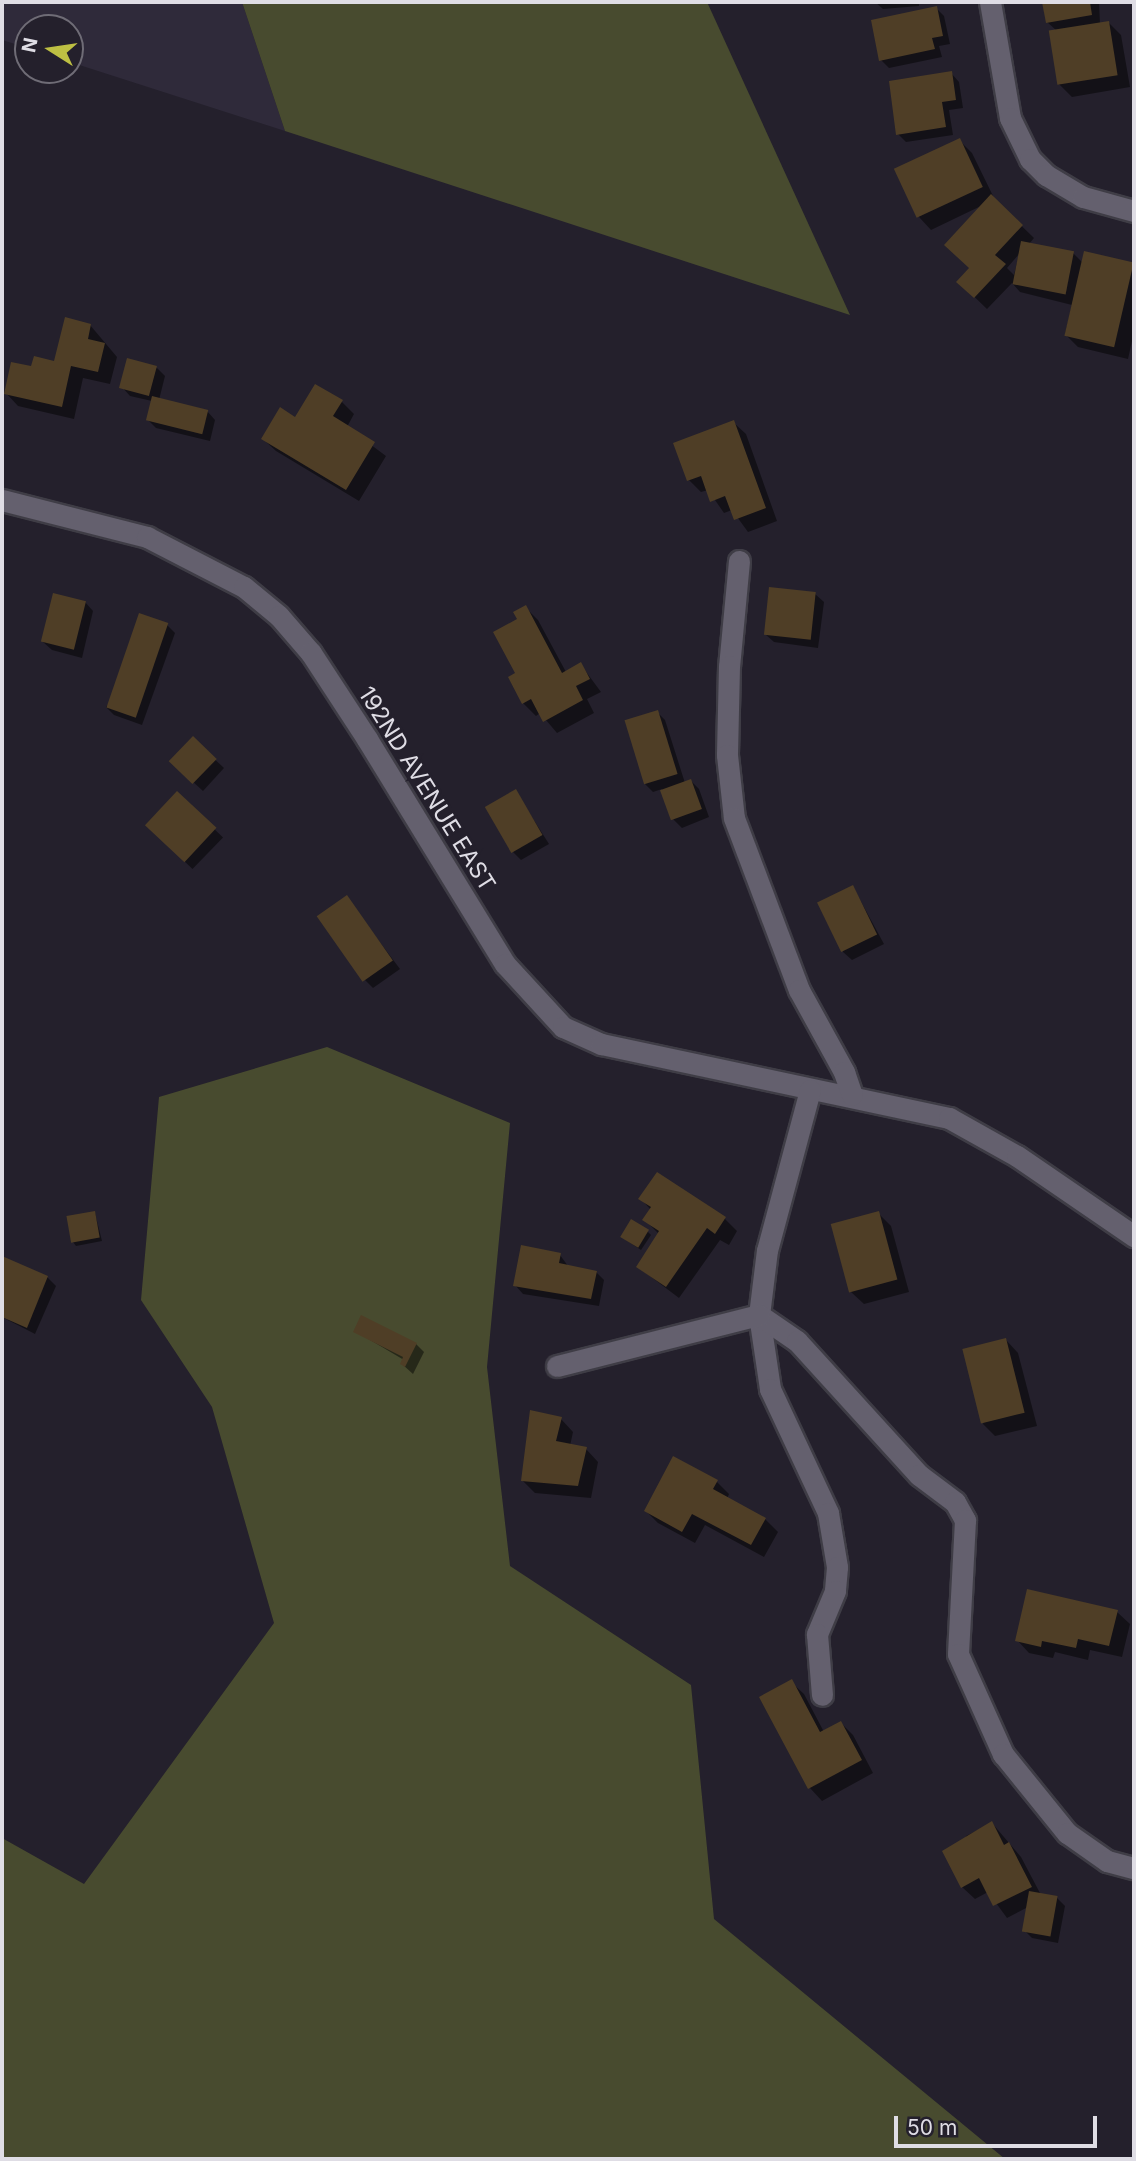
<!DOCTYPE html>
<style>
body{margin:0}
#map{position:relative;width:1136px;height:2161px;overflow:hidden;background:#24202c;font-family:Inter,sans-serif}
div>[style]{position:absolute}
.built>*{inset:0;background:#2f2a3a}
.forest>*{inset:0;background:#484b2f}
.shadow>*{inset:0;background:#0007;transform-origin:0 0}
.building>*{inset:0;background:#4f3e26;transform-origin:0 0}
.roads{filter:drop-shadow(2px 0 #3f3d46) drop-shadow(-2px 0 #3f3d46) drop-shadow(0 2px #3f3d46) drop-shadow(0 -2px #3f3d46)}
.minor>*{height:21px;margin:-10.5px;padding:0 10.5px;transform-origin:10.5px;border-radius:10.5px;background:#64606e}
span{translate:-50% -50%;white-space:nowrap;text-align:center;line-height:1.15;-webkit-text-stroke:5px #24202c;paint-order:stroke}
.street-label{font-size:23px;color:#dfdde5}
.frame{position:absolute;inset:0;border:4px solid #dfdde5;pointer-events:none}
.north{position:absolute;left:14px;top:14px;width:70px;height:70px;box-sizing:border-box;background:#24202c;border:2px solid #6f6c76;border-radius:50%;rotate:282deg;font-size:19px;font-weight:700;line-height:28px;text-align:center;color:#dfdde5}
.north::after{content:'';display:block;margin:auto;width:24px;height:32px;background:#bdbf43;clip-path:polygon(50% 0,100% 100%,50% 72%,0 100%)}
.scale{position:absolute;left:894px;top:2116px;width:203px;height:32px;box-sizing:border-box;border:4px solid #dfdde5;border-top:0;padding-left:9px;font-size:21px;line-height:24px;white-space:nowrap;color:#dfdde5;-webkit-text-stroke:5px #24202c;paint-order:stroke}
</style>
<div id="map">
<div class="built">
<i style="clip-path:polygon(2px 2px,242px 2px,285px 131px,70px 62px,70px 28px,28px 28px,28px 48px,2px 40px)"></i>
</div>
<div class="forest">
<i style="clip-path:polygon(242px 2px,707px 2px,850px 315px,285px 131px)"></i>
<i style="clip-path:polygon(327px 1047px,510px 1123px,487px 1367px,510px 1566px,691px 1685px,714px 1919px,1005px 2159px,2px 2159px,2px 1838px,84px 1884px,274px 1623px,212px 1407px,141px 1300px,159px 1097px)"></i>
</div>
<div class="shadow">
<i style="clip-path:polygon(875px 2px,919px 2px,919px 6px,883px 9px)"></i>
<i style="clip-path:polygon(1044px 2px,1099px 2px,1100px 24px,1109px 23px,1121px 35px,1130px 87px,1072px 97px,1059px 84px,1057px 31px,1047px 22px)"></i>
<i style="clip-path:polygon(936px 8px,944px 16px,950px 44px,939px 46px,942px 57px,889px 68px,881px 60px)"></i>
<i style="clip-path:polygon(951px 73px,959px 82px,963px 108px,949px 110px,953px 135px,906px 142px,898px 134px)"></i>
<i style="clip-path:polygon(evenodd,959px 140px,972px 153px,995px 200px,1034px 238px,1029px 244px,1073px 253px,1083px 263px,1086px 253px,1134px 265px,1134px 332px,1128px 359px,1078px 347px,1065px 334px,1072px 305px,1020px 292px,1012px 283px,987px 309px,959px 282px,971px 268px,983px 205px,931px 230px,919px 217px,896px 170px,959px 140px,1019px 254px,1014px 275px,1007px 268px,1019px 254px)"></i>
<i style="clip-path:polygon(90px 325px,117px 357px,110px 384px,83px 378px,74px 419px,18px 406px,6px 393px,32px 368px,56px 363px)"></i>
<i style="clip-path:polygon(157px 368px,165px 376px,159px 400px,207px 411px,215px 420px,210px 441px,156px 428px,148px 420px,152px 401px,130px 396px,122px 387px)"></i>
<i style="clip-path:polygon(342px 402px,354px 414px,347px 427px,386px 456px,359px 501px,276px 451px,263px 439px,296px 419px)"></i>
<i style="clip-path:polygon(733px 422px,746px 434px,777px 521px,748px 532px,732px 510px,724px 513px,708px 490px,701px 492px,689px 480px)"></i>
<i style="clip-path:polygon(815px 594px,824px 602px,818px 648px,774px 642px,765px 634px)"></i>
<i style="clip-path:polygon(85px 602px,93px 611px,82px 658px,52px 650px,43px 642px)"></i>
<i style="clip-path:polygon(526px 608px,538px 620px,566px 672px,581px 665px,601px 692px,587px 699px,594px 713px,557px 733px,540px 713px,536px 716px,523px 703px,518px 674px,519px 620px)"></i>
<i style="clip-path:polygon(167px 625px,175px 633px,142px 725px,114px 715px,106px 707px)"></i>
<i style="clip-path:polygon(657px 712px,665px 720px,685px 783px,691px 781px,699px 789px,709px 817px,682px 828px,673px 819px,662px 789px,653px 792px,645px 784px)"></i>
<i style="clip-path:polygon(193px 739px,224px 768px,203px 791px,180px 770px)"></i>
<i style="clip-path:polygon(516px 792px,549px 844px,521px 860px,513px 852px)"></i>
<i style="left:177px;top:793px;width:64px;height:44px;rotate:44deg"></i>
<i style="clip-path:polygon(853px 887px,884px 944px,852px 960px,843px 952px)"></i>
<i style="clip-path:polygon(346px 897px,400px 969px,373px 988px,365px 980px)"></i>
<i style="clip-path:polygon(641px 1199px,725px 1219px,737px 1231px,729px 1245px,720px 1240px,679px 1298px,638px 1267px,659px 1234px,645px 1220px,651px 1210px)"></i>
<i style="clip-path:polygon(95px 1213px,102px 1241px,76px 1246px,73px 1242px)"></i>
<i style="clip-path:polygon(878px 1213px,891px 1226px,909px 1292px,864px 1304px,851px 1292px)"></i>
<i style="clip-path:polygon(647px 1231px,651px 1235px,641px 1250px,626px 1240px)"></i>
<i style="clip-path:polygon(560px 1255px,568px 1266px,596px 1272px,604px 1280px,599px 1306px,523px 1294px,515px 1285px)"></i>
<i style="clip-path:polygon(2px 1258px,47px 1277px,56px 1286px,35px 1334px,2px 1317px)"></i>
<i style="clip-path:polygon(355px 1331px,416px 1344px,424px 1352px,413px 1374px,402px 1364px,404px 1360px)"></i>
<i style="clip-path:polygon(1006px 1340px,1018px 1353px,1037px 1426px,995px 1436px,983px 1424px)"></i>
<i style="clip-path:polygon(561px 1419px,573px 1432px,570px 1446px,586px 1449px,598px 1462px,591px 1498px,535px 1493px,522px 1480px)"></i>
<i style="clip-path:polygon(717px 1482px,729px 1494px,727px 1499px,765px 1519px,778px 1532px,764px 1557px,705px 1525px,695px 1543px,658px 1523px,646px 1511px)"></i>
<i style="clip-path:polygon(1117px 1612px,1130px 1624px,1122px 1657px,1090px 1650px,1088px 1660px,1055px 1652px,1053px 1658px,1029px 1653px,1017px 1640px)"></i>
<i style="clip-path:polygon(791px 1682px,804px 1694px,824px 1732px,841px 1723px,853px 1735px,873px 1773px,822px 1801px,810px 1788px,761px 1698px)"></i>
<i style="clip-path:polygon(992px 1823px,1021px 1857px,1041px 1895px,1057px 1898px,1065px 1906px,1058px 1943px,1032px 1938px,1024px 1930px,1028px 1907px,1007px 1918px,988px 1892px,975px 1899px,962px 1887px,966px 1836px)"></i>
</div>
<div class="building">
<i style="clip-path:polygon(1042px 2px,1090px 2px,1092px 15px,1046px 23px)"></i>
<i style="clip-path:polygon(937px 6px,943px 36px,932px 38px,935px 49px,879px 61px,871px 20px)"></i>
<i style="left:1109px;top:21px;width:55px;height:61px;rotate:81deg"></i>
<i style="clip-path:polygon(952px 71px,956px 100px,942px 102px,946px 127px,896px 135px,889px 81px)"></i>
<i style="left:960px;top:138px;width:54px;height:73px;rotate:65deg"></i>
<i style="clip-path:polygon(991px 194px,1023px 225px,995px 255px,1006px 264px,974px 298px,956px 282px,969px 268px,944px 245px)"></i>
<i style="left:1021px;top:241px;width:54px;height:44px;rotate:11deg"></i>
<i style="left:1084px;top:251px;width:51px;height:87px;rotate:13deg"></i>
<i style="clip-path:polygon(65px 317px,91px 324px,88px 339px,105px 343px,98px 372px,71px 366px,62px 407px,4px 394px,11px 362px,31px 366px,34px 356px,54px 361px)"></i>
<i style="left:127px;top:358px;width:31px;height:31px;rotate:15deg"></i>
<i style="clip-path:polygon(315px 384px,343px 400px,333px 416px,375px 442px,346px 490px,261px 439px,280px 407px,295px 417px)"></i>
<i style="left:152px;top:396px;width:58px;height:25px;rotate:14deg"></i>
<i style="clip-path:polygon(734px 420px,766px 508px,734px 520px,725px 496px,710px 502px,701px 476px,687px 481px,673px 443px)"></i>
<i style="left:769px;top:587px;width:47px;height:48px;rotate:6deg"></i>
<i style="left:53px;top:593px;width:34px;height:50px;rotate:14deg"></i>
<i style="clip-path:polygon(526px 605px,562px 673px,581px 662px,590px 679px,576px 686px,583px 700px,543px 722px,531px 699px,522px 704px,508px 677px,515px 673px,493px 632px,517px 619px,513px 612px)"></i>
<i style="left:139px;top:613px;width:31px;height:100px;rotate:19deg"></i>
<i style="left:658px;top:710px;width:67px;height:35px;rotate:73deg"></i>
<i style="left:193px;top:736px;width:33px;height:35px;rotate:44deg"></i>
<i style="left:691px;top:779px;width:32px;height:33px;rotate:70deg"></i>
<i style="left:516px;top:789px;width:53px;height:36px;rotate:60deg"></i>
<i style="left:177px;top:791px;width:54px;height:47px;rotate:43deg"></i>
<i style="left:853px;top:885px;width:55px;height:40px;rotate:64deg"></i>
<i style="left:347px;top:895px;width:80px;height:37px;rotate:55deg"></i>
<i style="clip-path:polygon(657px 1172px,726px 1217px,715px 1234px,707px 1228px,666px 1287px,636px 1267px,659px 1231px,642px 1220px,651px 1207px,638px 1199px)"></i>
<i style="left:95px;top:1211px;width:27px;height:29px;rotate:80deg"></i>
<i style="left:879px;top:1211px;width:71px;height:50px;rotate:75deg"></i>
<i style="left:631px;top:1219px;width:21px;height:21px;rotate:31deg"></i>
<i style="clip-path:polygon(521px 1245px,561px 1253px,559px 1263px,597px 1271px,591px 1299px,513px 1286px)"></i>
<i style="clip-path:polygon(2px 1256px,48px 1276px,27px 1328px,2px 1317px)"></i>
<i style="clip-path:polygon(361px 1315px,417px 1343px,405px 1367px,400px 1364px,403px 1357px,353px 1332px)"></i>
<i style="left:1006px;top:1338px;width:77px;height:45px;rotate:76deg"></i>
<i style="clip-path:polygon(530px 1410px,562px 1417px,556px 1441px,587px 1447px,578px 1486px,521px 1481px)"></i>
<i style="clip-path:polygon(673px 1456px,718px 1480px,713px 1489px,766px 1518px,751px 1545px,692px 1514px,682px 1532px,644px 1511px)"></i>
<i style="clip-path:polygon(1027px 1589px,1118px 1610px,1109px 1646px,1078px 1639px,1076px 1648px,1042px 1641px,1041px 1647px,1015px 1641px)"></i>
<i style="clip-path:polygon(792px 1679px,820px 1732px,841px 1721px,862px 1760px,808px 1789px,759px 1697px)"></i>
<i style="clip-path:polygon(992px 1821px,1004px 1845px,1009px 1842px,1032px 1887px,993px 1906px,979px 1878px,961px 1888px,942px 1851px)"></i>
<i style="left:1029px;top:1891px;width:29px;height:41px;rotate:10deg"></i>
</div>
<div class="roads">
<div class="minor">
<i style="left:990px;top:2px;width:118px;rotate:80.2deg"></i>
<i style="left:1010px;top:118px;width:46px;rotate:64deg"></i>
<i style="left:1030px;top:159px;width:23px;rotate:45deg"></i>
<i style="left:1046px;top:175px;width:43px;rotate:30.7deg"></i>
<i style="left:1083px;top:197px;width:53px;rotate:15.4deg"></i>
<i style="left:2px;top:500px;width:150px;rotate:14.3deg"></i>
<i style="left:147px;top:537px;width:109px;rotate:27.3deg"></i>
<i style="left:244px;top:587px;width:45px;rotate:39.6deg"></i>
<i style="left:279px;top:616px;width:49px;rotate:49.1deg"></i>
<i style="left:311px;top:653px;width:103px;rotate:56.9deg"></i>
<i style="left:367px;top:739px;width:264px;rotate:58.5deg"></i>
<i style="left:505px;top:964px;width:86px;rotate:47.4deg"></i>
<i style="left:563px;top:1027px;width:42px;rotate:24.1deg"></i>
<i style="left:601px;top:1044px;width:356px;rotate:12deg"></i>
<i style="left:949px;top:1118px;width:78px;rotate:29.2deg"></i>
<i style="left:1017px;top:1156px;width:142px;rotate:34.4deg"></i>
<i style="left:739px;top:561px;width:105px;rotate:95.4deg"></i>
<i style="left:729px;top:666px;width:89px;rotate:91.3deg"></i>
<i style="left:727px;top:755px;width:63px;rotate:83.7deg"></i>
<i style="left:734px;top:818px;width:184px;rotate:69.3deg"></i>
<i style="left:799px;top:990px;width:94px;rotate:61.2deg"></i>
<i style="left:844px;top:1072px;width:24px;rotate:71deg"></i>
<i style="left:810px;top:1090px;width:166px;rotate:105deg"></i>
<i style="left:767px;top:1250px;width:65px;rotate:97deg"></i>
<i style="left:759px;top:1315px;width:75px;rotate:81.5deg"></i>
<i style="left:770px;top:1389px;width:137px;rotate:64.9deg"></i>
<i style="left:828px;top:1513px;width:55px;rotate:80.5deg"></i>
<i style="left:837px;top:1567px;width:24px;rotate:95deg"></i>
<i style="left:835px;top:1591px;width:47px;rotate:112.7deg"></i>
<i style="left:817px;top:1634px;width:61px;rotate:85.3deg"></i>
<i style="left:759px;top:1315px;width:46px;rotate:34.4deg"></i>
<i style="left:797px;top:1341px;width:181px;rotate:47.7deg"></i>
<i style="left:919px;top:1475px;width:45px;rotate:36.9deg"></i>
<i style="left:955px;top:1502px;width:21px;rotate:61deg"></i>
<i style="left:965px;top:1520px;width:134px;rotate:93deg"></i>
<i style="left:958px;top:1654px;width:110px;rotate:65.8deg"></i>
<i style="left:1003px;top:1754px;width:102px;rotate:51deg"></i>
<i style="left:1067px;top:1833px;width:49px;rotate:35deg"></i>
<i style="left:1107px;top:1861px;width:28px;rotate:15deg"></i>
<i style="left:557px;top:1366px;width:208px;rotate:-14.2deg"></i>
</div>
</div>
<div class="street-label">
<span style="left:427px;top:789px;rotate:58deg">192ND AVENUE EAST</span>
</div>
<div class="frame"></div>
<div class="north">N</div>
<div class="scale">50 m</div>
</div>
